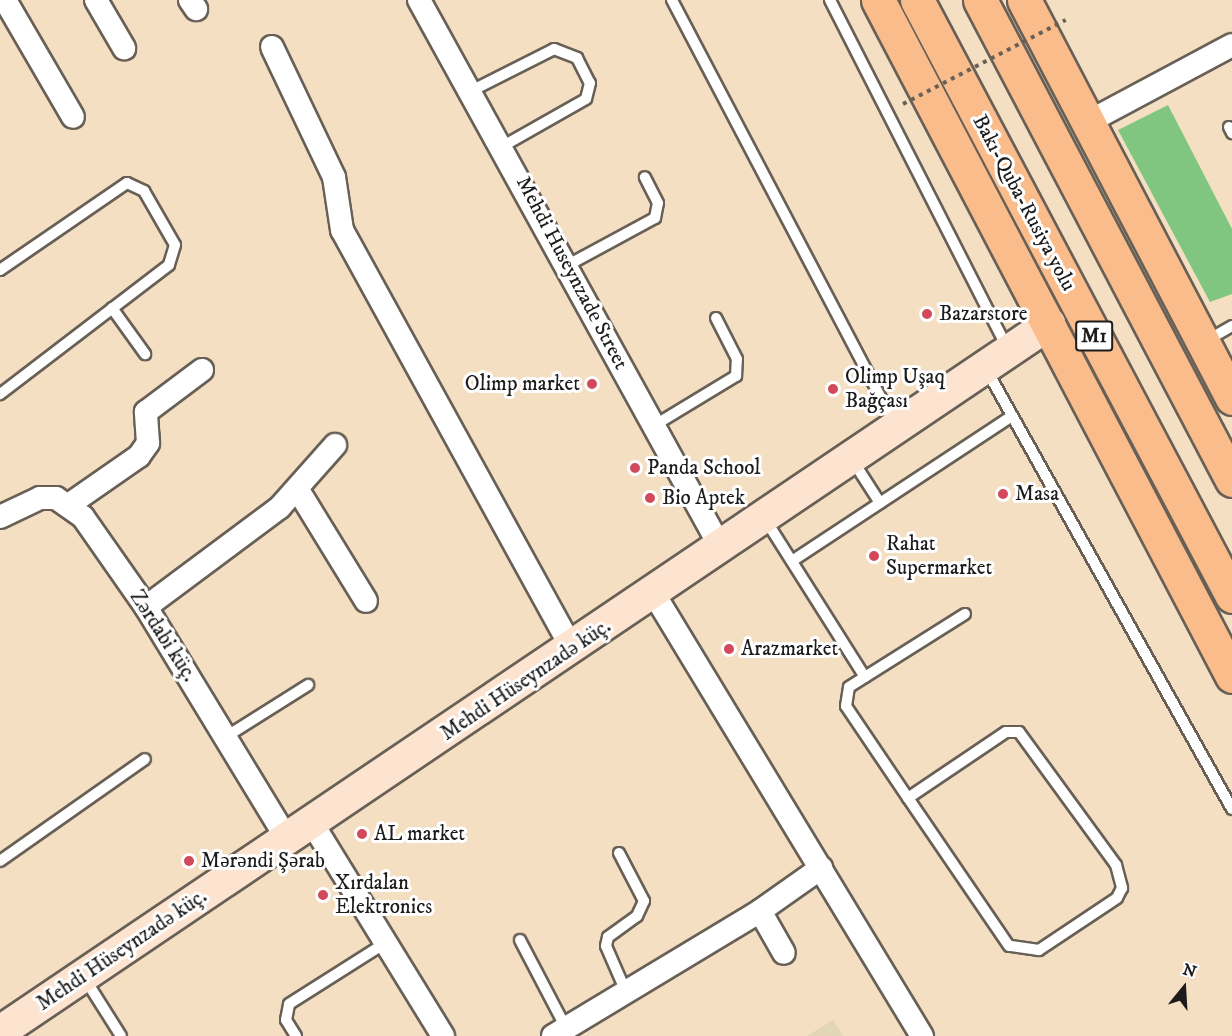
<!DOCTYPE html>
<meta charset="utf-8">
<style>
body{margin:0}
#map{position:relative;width:1232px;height:1036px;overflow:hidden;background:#f4dfc3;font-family:"IM FELL DW Pica",serif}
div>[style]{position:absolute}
.built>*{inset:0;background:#e2d6b7}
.green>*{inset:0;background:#80c681}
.roads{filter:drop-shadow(2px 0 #686056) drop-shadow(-2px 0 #686056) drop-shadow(0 2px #686056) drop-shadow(0 -2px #686056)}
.lane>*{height:10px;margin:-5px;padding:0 5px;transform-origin:5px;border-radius:5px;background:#fff}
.street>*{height:22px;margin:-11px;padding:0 11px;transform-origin:11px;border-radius:11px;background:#fff}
.secondary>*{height:32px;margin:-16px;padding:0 16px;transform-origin:16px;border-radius:16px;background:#fde4d1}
.highway>*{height:33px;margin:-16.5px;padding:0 16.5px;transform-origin:16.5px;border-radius:16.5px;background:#fabc8b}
.path-bridge>*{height:4px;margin-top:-2px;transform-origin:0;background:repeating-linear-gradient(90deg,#686056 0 4.5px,transparent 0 9px)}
.dots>*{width:16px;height:16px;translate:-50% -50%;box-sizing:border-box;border:3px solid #fff;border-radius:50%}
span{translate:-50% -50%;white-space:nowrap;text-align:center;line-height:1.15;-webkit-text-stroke:6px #fff;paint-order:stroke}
.shield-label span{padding:2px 4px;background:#fff;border:2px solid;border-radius:4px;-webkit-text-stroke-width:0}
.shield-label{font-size:20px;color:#1c1c1c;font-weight:700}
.street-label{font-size:21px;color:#1c1c1c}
.poi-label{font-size:21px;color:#1c1c1c}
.left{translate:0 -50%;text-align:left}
.right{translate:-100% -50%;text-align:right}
.north{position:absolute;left:1154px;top:958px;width:60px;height:60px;-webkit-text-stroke:4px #fff;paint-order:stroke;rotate:18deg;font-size:16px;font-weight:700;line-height:24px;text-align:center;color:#1c1c1c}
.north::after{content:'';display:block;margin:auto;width:21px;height:27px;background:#1c1c1c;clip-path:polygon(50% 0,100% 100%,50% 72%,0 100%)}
</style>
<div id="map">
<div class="built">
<i style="clip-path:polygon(833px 1020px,843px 1036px,807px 1036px)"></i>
</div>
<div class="green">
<i style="clip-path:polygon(1168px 105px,1232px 229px,1232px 294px,1210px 302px,1118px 130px)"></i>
</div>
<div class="roads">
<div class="lane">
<i style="left:672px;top:0;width:480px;rotate:62.3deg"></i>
<i style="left:830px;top:0;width:393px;rotate:63deg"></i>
<i style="left:473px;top:90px;width:91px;rotate:-26.8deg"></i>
<i style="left:554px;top:49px;width:25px;rotate:21deg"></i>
<i style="left:577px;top:58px;width:28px;rotate:63deg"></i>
<i style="left:590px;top:83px;width:16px;rotate:104deg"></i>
<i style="left:586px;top:99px;width:95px;rotate:150.5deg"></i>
<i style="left:1229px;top:127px;width:7px;rotate:63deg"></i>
<i style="left:568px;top:265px;width:99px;rotate:-28.4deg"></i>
<i style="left:655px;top:218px;width:15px;rotate:-79deg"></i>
<i style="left:658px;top:203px;width:29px;rotate:-117deg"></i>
<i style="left:0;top:270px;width:154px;rotate:-34.4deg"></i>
<i style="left:127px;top:183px;width:19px;rotate:25deg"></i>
<i style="left:144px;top:191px;width:62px;rotate:60.1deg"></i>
<i style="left:175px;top:245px;width:21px;rotate:107deg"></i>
<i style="left:169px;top:265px;width:213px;rotate:142.6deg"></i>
<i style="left:112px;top:308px;width:57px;rotate:54.3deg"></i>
<i style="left:1206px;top:341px;width:30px;rotate:-30deg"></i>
<i style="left:986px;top:369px;width:504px;rotate:60.79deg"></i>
<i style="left:655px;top:425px;width:95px;rotate:-31.2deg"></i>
<i style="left:736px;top:376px;width:17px;rotate:-87deg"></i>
<i style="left:737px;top:359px;width:46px;rotate:-117.1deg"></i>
<i style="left:853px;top:461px;width:50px;rotate:57.3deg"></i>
<i style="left:765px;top:519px;width:187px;rotate:57.7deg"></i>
<i style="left:792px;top:561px;width:263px;rotate:-33.4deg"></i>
<i style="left:227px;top:736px;width:96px;rotate:-32.2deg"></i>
<i style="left:908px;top:798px;width:118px;rotate:-34deg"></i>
<i style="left:1006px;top:732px;width:13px"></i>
<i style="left:1019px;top:732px;width:165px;rotate:53.9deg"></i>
<i style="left:1116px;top:865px;width:24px;rotate:75deg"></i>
<i style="left:1122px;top:888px;width:11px;rotate:117deg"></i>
<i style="left:1117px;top:898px;width:94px;rotate:146.3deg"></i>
<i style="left:1039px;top:950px;width:30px;rotate:-172deg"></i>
<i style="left:1009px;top:946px;width:179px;rotate:-124.3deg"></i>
<i style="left:908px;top:798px;width:111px;rotate:-124deg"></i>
<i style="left:846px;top:706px;width:19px;rotate:-81deg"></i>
<i style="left:849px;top:687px;width:137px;rotate:-32.2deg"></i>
<i style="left:619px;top:853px;width:54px;rotate:62.5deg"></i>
<i style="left:644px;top:901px;width:17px;rotate:115deg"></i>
<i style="left:637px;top:916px;width:36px;rotate:144deg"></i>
<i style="left:608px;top:937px;width:9px;rotate:103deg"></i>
<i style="left:606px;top:946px;width:50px;rotate:66.5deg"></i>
<i style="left:0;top:861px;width:177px;rotate:-35.1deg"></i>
<i style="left:520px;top:940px;width:99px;rotate:62.4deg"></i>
<i style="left:85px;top:979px;width:67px;rotate:57.7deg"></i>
<i style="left:296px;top:1036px;width:19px;rotate:-122deg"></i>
<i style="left:286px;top:1020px;width:16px;rotate:-79deg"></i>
<i style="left:289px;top:1004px;width:114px;rotate:-32.4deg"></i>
</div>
<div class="street">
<i style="left:5px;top:0;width:135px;rotate:59.8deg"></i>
<i style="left:96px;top:0;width:56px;rotate:59.7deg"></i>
<i style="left:190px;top:0;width:11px;rotate:56deg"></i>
<i style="left:419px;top:0;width:626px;rotate:61.14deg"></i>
<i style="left:272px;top:47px;width:144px;rotate:64.5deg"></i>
<i style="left:334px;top:177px;width:54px;rotate:81.4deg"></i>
<i style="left:342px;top:230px;width:478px;rotate:61.2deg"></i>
<i style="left:1088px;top:122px;width:163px;rotate:-28.1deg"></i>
<i style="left:298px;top:490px;width:130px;rotate:58.5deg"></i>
<i style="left:70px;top:504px;width:84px;rotate:-34.8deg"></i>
<i style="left:139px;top:456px;width:16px;rotate:-55deg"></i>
<i style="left:148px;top:443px;width:31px;rotate:-94deg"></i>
<i style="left:146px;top:412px;width:70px;rotate:-36.9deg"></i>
<i style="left:0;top:517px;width:44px;rotate:-25.4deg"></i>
<i style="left:40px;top:498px;width:16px"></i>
<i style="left:56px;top:498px;width:33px;rotate:35deg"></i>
<i style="left:83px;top:517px;width:110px;rotate:55deg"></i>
<i style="left:146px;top:607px;width:271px;rotate:58.7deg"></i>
<i style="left:654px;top:594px;width:517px;rotate:58.77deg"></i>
<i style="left:146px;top:607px;width:167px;rotate:-36.7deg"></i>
<i style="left:280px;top:507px;width:83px;rotate:-48.4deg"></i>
<i style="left:312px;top:823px;width:250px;rotate:58.4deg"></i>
<i style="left:760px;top:911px;width:75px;rotate:-35.2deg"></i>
<i style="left:553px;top:1036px;width:242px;rotate:-31.1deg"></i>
<i style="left:760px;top:911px;width:48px;rotate:60.3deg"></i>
</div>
<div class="secondary">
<i style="left:0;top:1032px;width:1266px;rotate:-34.02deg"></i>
</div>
<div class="highway">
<i style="left:878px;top:0;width:763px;rotate:62.36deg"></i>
<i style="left:917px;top:0;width:674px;rotate:62.14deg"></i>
<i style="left:980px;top:0;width:542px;rotate:62.3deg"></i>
<i style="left:1024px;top:0;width:449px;rotate:62.4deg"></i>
</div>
</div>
<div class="path-bridge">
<i style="left:903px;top:104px;width:183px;rotate:-27.3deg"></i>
</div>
<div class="dots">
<i style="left:927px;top:314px;background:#d1495b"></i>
<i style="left:592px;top:384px;background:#d1495b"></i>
<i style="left:833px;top:389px;background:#d1495b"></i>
<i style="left:635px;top:468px;background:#d1495b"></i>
<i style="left:1003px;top:494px;background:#d1495b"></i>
<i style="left:650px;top:498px;background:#d1495b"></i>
<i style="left:874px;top:556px;background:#d1495b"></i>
<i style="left:729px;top:649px;background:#d1495b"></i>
<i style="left:362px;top:834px;background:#d1495b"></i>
<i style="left:189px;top:861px;background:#d1495b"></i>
<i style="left:323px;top:895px;background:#d1495b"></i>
</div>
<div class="shield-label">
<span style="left:1094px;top:336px">M1</span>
</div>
<div class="street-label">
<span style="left:1024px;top:203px;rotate:62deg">Bakı-Quba-Rusiya yolu</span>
<span style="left:572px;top:273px;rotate:62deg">Mehdi Huseynzadе Street</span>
<span style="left:163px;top:636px;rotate:57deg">Zərdabi küç.</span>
<span style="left:526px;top:680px;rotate:-34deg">Mehdi Hüseynzadə küç.</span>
<span style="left:122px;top:950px;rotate:-34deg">Mehdi Hüseynzadə küç.</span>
</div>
<div class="poi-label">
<span class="left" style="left:939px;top:314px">Bazarstore</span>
<span class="left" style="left:845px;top:389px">Olimp Uşaq<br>Bağçası</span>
<span class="right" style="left:580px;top:384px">Olimp market</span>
<span class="left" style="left:647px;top:468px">Panda School</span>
<span class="left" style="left:1015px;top:494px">Masa</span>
<span class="left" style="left:662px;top:498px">Bio Aptek</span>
<span class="left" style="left:886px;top:556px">Rahat<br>Supermarket</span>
<span class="left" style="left:741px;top:649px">Arazmarket</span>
<span class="left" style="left:374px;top:834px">AL market</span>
<span class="left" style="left:201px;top:861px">Mərəndi Şərab</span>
<span class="left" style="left:335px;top:895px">Xırdalan<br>Elektronics</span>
</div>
<div class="north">N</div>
</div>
